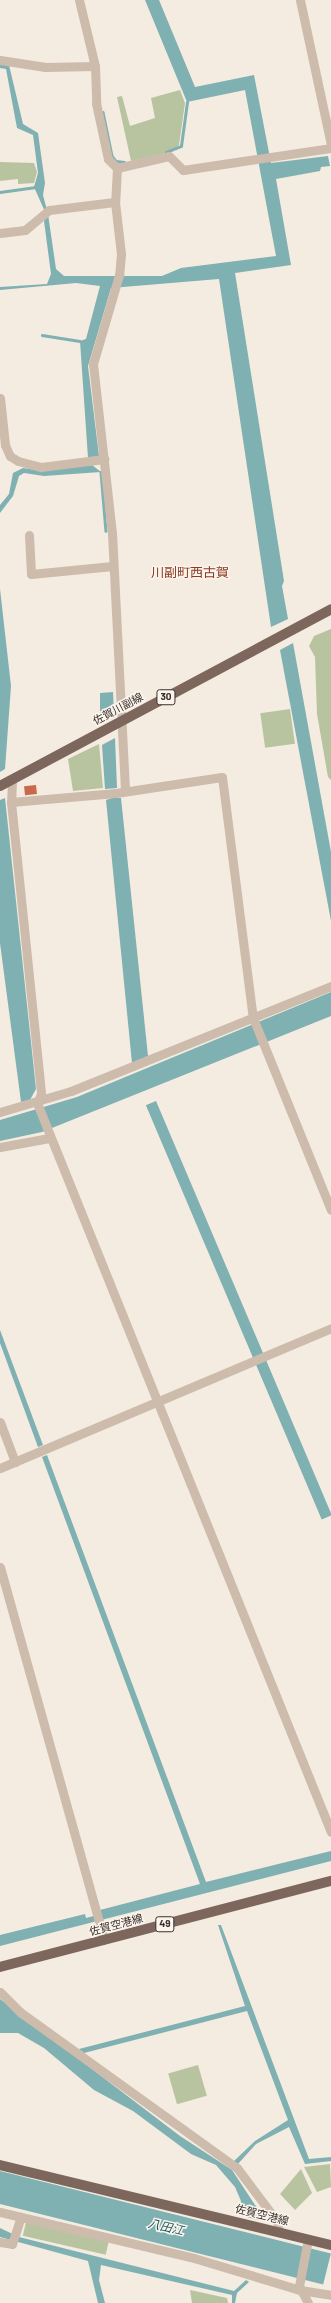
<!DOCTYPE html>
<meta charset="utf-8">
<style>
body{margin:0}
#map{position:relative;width:331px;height:2303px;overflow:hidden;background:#f4ebe1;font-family:Barlow,"Noto Sans JP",sans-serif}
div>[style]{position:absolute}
.green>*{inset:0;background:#b8c4a0;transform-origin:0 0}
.water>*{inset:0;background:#7fb0b2;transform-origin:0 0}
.stream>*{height:2.5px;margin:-1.25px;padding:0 1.25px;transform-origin:1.25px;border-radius:1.25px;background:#7fb0b2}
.building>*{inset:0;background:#c8694b;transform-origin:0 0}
.street>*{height:9px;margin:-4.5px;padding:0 4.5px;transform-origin:4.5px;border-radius:4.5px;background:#cdbbac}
.primary>*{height:10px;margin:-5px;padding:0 5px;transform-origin:5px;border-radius:5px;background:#7d675c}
span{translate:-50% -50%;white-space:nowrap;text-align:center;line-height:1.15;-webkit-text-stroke:3px #fbf5ee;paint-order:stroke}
.shield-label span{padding:1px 3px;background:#fbf5ee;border:1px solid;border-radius:3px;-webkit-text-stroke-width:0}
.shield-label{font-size:10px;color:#3b302b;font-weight:700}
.street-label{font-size:11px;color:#3b302b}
.water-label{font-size:12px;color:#1f5a5e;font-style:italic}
.quarter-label{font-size:13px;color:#8c3b22}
</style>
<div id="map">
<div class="green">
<i style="clip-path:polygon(180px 90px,185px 103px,179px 145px,172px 152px,131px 161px,117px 97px,122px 96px,130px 126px,155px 118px,151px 98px)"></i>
<i style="clip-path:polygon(0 162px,34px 163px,37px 172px,34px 183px,18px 184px,18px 179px,0 181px)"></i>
<i style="clip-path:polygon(331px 629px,331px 780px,328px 777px,317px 714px,315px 657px,309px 646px,314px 636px)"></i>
<i style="left:290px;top:709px;width:35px;height:30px;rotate:82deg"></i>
<i style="clip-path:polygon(99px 744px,103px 788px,73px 791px,68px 759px)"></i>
<i style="left:198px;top:2065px;width:32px;height:31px;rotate:74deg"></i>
<i style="clip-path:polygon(330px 2164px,331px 2187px,317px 2192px,304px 2167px)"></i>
<i style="clip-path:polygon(301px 2169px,312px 2193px,295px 2210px,280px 2194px)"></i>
<i style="left:26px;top:2222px;width:85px;height:14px;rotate:13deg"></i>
<i style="clip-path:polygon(190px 2290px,227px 2298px,228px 2303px,192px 2303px)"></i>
</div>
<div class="water">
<i style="clip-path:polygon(145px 0,159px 0,195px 87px,254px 75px,271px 163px,328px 156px,330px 166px,321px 167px,320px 171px,276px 179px,291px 265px,235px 273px,284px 581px,282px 586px,288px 619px,271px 627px,219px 279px,111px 288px,88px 366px,99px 456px,88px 458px,80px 341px,86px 339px,100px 286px,76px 283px,0 290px,0 287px,47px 284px,51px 274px,44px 221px,46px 214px,34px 187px,38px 173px,33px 135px,17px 128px,6px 69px,0 68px,0 64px,9px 65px,23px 124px,38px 133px,45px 183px,43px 195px,48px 214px,56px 269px,64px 276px,162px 276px,181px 268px,276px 256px,245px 90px,187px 102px)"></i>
<i style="clip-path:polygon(92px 465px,101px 472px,44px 476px,24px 473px,19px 476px,13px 496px,0 513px,0 505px,9px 494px,13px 473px,23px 468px,43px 471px)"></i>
<i style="clip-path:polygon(0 589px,11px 686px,5px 769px,0 772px)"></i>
<i style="clip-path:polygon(293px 643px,331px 852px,331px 921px,280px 650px)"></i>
<i style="clip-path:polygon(113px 692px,114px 712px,100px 719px,100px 693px)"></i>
<i style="clip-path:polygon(115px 738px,117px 788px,105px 789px,102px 745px)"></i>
<i style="clip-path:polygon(5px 798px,36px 1089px,30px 1100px,21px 1102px,0 943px,0 800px)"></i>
<i style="clip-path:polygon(112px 798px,121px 798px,148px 1056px,132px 1063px,106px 800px)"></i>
<i style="clip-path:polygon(331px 992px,331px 1016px,42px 1132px,0 1141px,0 1120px,77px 1097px)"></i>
<i style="left:156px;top:1101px;width:450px;height:11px;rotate:67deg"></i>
<i style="clip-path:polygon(0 1330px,43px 1445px,38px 1447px,0 1343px)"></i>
<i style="clip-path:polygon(47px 1455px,206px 1882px,331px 1851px,331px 1861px,0 1946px,0 1935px,85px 1914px,86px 1918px,101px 1914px,100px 1910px,200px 1884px,42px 1457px)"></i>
<i style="clip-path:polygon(218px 1925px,221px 1925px,309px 2159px,331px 2157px,331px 2161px,305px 2164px,289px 2127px,256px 2144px,237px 2165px,234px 2161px,255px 2141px,288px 2120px,247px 2011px,84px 2053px,79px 2049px,245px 2006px)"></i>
<i style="clip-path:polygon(0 1999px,180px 2136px,232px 2170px,263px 2217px,258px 2220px,241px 2215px,238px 2212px,241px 2201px,235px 2187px,216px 2165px,191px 2154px,133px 2111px,94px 2090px,44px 2048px,18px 2033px,0 2033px)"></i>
<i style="left:0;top:2171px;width:341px;height:32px;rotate:14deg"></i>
<i style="clip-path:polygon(0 2228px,19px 2237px,234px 2291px,246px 2280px,249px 2282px,237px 2293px,235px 2303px,232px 2303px,232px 2295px,101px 2265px,99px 2280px,105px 2303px,98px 2303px,88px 2261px,0 2237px)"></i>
</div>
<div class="stream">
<i style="left:103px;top:112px;width:45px;rotate:78.4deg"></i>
<i style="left:112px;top:156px;width:6px;rotate:51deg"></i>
<i style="left:116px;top:161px;width:8px;rotate:7deg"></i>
<i style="left:166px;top:152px;width:16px;rotate:-22deg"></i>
<i style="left:181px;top:146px;width:44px;rotate:-82.2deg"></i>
<i style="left:0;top:192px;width:34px;rotate:-8deg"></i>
<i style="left:42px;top:335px;width:38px;rotate:9deg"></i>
<i style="left:101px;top:472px;width:59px;rotate:85.2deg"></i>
</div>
<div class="building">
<i style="left:36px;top:785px;width:9px;height:12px;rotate:84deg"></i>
</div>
<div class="street">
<i style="left:79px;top:0;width:68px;rotate:76.4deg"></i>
<i style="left:95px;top:66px;width:37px;rotate:88deg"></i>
<i style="left:96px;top:103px;width:57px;rotate:77.9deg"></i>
<i style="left:108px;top:159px;width:13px;rotate:45deg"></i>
<i style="left:117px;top:168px;width:34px;rotate:93deg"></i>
<i style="left:115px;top:202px;width:52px;rotate:83.4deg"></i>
<i style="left:121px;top:254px;width:21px;rotate:95deg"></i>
<i style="left:119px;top:275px;width:93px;rotate:106.3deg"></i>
<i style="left:93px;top:364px;width:170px;rotate:83.6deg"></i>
<i style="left:112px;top:533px;width:258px;rotate:87.1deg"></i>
<i style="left:300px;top:0;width:148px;rotate:77.9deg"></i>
<i style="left:0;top:60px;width:46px;rotate:8.8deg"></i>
<i style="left:45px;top:67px;width:50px;rotate:-1.1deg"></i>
<i style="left:117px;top:168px;width:53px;rotate:-13deg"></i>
<i style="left:169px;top:156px;width:20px;rotate:45deg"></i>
<i style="left:183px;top:170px;width:150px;rotate:-8.5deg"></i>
<i style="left:0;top:233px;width:25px;rotate:-7deg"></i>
<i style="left:25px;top:230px;width:31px;rotate:-40deg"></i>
<i style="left:49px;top:210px;width:66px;rotate:-6.9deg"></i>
<i style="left:0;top:398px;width:47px;rotate:83.9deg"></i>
<i style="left:5px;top:445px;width:12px;rotate:66deg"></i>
<i style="left:10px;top:456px;width:9px;rotate:32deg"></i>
<i style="left:18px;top:461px;width:24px;rotate:15deg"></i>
<i style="left:41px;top:467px;width:64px;rotate:-7.1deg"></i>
<i style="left:29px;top:535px;width:39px;rotate:87deg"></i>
<i style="left:31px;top:574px;width:82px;rotate:-5.6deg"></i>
<i style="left:12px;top:779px;width:23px;rotate:92deg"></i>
<i style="left:11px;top:802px;width:294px;rotate:84.1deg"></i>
<i style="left:41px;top:1094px;width:10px;rotate:114deg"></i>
<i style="left:37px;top:1103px;width:786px;rotate:68.04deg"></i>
<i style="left:11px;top:802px;width:105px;rotate:-4.9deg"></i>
<i style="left:116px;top:793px;width:107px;rotate:-8.6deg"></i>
<i style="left:222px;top:777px;width:243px;rotate:82.7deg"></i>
<i style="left:253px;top:1018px;width:207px;rotate:67.9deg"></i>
<i style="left:0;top:1112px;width:74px;rotate:-16.5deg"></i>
<i style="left:71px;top:1091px;width:280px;rotate:-22deg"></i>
<i style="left:0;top:1147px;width:50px;rotate:-10.4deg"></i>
<i style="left:0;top:1422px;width:43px;rotate:69.4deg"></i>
<i style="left:0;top:1468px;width:359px;rotate:-22.9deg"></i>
<i style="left:0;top:1567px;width:387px;rotate:74.4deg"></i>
<i style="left:0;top:1992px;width:28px;rotate:45deg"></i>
<i style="left:20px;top:2012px;width:267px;rotate:35.7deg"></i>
<i style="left:237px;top:2168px;width:66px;rotate:53deg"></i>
<i style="left:277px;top:2221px;width:11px;rotate:80deg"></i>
<i style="left:0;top:2212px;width:199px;rotate:13.3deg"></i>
<i style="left:194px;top:2258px;width:111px;rotate:16.8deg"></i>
<i style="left:300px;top:2290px;width:31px;rotate:9deg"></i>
<i style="left:308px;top:2239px;width:48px;rotate:100.8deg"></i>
<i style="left:299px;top:2286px;width:19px;rotate:62deg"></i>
<i style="left:0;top:2242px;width:12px;rotate:9deg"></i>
<i style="left:12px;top:2244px;width:28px;rotate:-72deg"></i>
</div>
<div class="primary">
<i style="left:0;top:786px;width:375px;rotate:-28.1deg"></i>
<i style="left:0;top:1967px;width:342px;rotate:-14.6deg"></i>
<i style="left:0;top:2165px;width:341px;rotate:13.6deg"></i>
</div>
<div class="shield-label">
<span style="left:166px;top:697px">30</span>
<span style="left:165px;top:1924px">49</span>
</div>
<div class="street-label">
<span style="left:118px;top:709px;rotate:-28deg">佐賀川副線</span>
<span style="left:116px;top:1925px;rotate:-15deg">佐賀空港線</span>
<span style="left:262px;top:2215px;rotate:14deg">佐賀空港線</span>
</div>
<div class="water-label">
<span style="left:166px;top:2227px;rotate:13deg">八田江</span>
</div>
<div class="quarter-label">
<span style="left:190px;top:572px">川副町西古賀</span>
</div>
</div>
